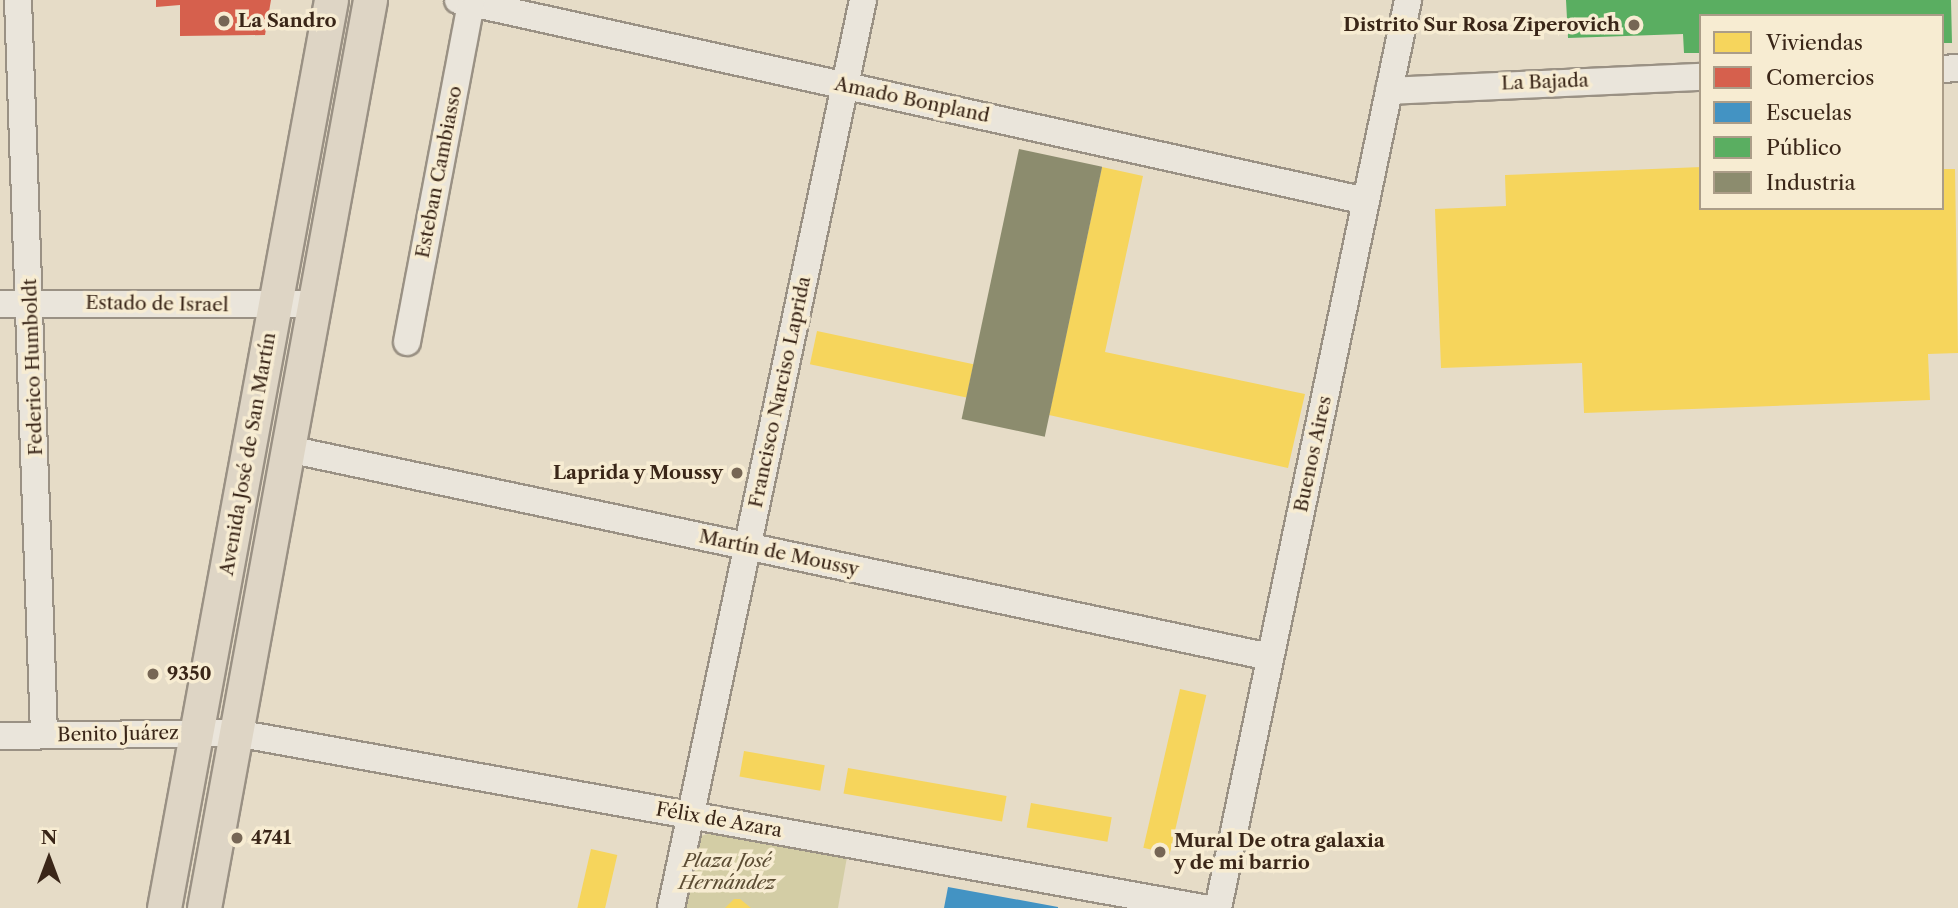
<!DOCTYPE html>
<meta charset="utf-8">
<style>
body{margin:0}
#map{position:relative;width:1958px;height:908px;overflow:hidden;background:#e6dcc7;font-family:"Libre Caslon Text",serif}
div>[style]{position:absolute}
.green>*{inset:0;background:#d3cda5}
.homes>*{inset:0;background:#f6d55c;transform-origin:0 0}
.shops>*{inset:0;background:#d6604d}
.schools>*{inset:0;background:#4393c3}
.public>*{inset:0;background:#5aae61}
.industry>*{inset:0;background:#8c8c6e;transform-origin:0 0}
.roads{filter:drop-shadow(2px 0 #9a9184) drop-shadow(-2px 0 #9a9184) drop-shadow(0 2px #9a9184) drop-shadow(0 -2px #9a9184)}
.minor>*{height:26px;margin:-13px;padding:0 13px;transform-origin:13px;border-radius:13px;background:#eae5db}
.major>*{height:33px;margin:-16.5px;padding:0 16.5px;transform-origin:16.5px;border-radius:16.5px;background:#ded5c5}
.dots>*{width:19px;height:19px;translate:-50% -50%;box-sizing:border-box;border:4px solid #f7ecd2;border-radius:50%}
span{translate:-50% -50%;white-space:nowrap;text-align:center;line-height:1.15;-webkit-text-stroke:7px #f7ecd2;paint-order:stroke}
.poi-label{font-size:19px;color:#3a2618;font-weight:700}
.left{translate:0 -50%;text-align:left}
.right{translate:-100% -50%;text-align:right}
.street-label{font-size:19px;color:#3a2618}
.park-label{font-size:19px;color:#5c4d34;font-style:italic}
.legend{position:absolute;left:1699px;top:14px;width:245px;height:196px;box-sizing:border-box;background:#f7ecd2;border:2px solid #ab9d88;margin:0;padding:9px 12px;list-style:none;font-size:21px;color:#3a2618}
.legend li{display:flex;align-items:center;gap:14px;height:35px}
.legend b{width:35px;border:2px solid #ab9d88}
.north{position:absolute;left:14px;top:824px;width:70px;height:70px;-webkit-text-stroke:5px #f7ecd2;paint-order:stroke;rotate:0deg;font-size:19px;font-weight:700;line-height:28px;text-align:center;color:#3a2618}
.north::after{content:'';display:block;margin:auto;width:24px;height:32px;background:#3a2618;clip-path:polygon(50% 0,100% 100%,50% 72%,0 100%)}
</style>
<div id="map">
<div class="green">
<i style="clip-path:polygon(711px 833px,847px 857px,838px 908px,683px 908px,695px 848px,701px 836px)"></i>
</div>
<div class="homes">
<i style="clip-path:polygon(1102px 167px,1143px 176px,1105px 352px,1305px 394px,1288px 468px,1049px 415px)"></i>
<i style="clip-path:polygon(1701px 167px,1701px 208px,1942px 208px,1942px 169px,1955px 169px,1958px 353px,1928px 354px,1930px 400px,1584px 413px,1582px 363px,1441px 368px,1435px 209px,1506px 206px,1505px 175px)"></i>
<i style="left:817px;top:331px;width:160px;height:34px;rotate:12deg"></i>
<i style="left:1180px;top:689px;width:27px;height:163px;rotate:13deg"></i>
<i style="left:744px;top:751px;width:82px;height:26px;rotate:10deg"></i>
<i style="left:848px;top:768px;width:161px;height:26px;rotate:10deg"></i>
<i style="left:1031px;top:803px;width:82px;height:25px;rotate:10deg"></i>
<i style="left:591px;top:849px;width:27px;height:61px;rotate:13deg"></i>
<i style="clip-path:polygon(734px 899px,740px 899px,751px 908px,725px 908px)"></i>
</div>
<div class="shops">
<i style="clip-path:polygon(156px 0,271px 0,265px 35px,180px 36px,180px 5px,156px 7px)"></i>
</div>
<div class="schools">
<i style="clip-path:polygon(948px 887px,1058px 907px,1058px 908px,944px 908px)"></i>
</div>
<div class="public">
<i style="clip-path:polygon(1566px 0,1951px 0,1952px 43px,1942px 43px,1942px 16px,1701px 16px,1701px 53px,1684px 53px,1683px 34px,1568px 38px)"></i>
</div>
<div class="industry">
<i style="left:1019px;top:149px;width:85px;height:276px;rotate:12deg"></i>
</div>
<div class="roads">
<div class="minor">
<i style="left:18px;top:0;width:734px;rotate:87.97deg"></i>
<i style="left:458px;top:0;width:930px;rotate:12.48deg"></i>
<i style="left:1942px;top:69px;width:16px;rotate:-4deg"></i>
<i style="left:1389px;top:91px;width:312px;rotate:-2.6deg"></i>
<i style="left:0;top:304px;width:314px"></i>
<i style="left:407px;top:342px;width:345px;rotate:-79.3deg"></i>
<i style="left:288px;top:449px;width:1004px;rotate:11.96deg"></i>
<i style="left:0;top:736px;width:236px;rotate:-0.7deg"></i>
<i style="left:236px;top:733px;width:983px;rotate:10.26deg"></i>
<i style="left:671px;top:908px;width:928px;rotate:-78.06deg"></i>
<i style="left:1218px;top:908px;width:928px;rotate:-78.18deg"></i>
</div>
<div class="major">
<i style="left:164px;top:908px;width:923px;rotate:-79.58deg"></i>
<i style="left:204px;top:908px;width:923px;rotate:-79.64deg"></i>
</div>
</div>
<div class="dots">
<i style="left:224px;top:21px;background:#766655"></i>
<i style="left:1634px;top:25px;background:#766655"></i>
<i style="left:737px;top:473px;background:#766655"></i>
<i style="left:153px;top:674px;background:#766655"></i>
<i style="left:237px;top:838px;background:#766655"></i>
<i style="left:1160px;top:852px;background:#766655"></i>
</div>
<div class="poi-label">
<span class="left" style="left:238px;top:21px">La Sandro</span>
<span class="right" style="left:1620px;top:25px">Distrito Sur Rosa Ziperovich</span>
<span class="right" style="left:723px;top:473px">Laprida y Moussy</span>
<span class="left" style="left:167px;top:674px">9350</span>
<span class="left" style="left:251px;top:838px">4741</span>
<span class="left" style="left:1174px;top:852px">Mural De otra galaxia<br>y de mi barrio</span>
</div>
<div class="street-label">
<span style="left:1545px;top:82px;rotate:-2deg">La Bajada</span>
<span style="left:912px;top:100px;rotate:12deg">Amado Bonpland</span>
<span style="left:439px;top:172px;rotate:-79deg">Esteban Cambiasso</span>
<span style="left:157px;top:304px;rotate:1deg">Estado de Israel</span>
<span style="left:33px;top:367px;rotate:-92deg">Federico Humboldt</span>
<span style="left:780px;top:392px;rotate:-78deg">Francisco Narciso Laprida</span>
<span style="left:248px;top:454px;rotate:-80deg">Avenida José de San Martín</span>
<span style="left:1313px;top:454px;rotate:-78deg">Buenos Aires</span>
<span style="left:779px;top:553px;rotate:12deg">Martín de Moussy</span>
<span style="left:118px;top:734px;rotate:-1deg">Benito Juárez</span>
<span style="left:719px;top:820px;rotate:10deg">Félix de Azara</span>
</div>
<div class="park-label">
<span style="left:727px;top:872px">Plaza José<br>Hernández</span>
</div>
<ul class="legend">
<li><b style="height:19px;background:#f6d55c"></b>Viviendas</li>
<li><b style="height:19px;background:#d6604d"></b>Comercios</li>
<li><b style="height:19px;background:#4393c3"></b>Escuelas</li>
<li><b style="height:19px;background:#5aae61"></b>Público</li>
<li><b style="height:19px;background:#8c8c6e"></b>Industria</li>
</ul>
<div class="north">N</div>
</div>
